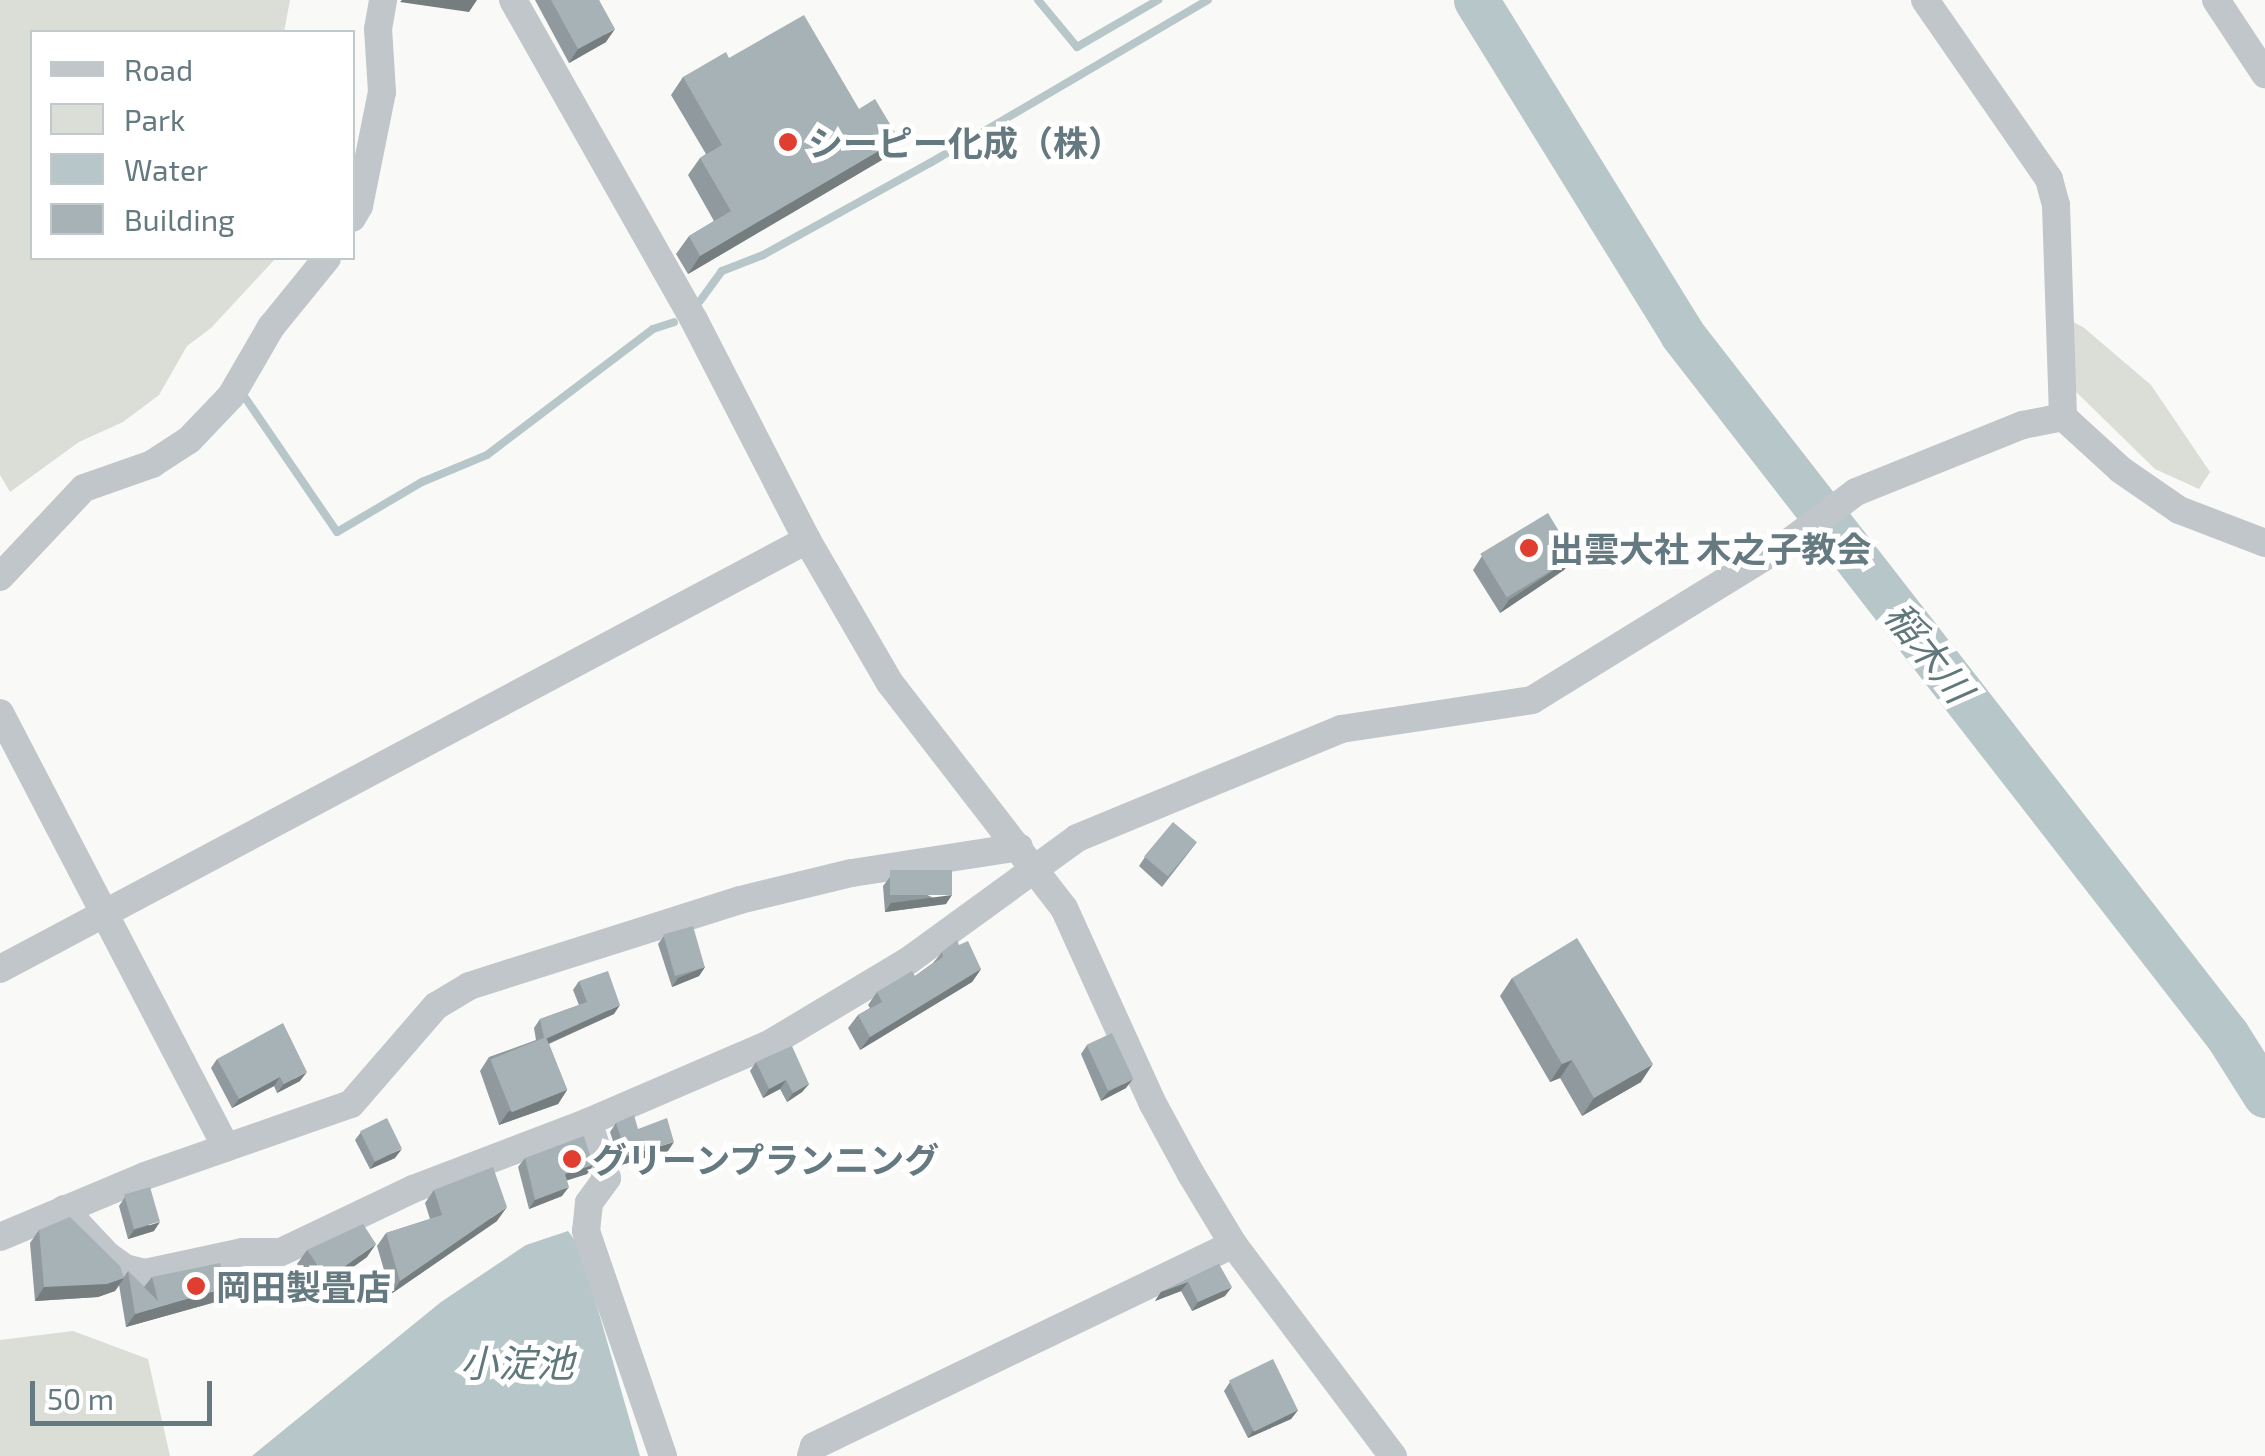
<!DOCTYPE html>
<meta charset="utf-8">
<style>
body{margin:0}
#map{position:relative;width:2265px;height:1456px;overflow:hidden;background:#f9f9f7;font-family:"Exo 2","Noto Sans JP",sans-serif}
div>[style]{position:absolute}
.green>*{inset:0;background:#daded6}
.water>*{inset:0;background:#b7c6c8}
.stream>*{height:8px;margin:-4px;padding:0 4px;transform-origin:4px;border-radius:4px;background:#b7c6c8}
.river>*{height:45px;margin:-22.5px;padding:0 22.5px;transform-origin:22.5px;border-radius:22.5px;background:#b7c6c8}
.minor>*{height:28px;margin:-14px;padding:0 14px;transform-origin:14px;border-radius:14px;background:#c0c6c9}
.wall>*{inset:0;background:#90999d}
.shaded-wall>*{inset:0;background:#757d7f}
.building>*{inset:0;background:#a7b2b6;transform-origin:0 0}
.dots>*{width:28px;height:28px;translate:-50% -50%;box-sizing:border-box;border:5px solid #fff;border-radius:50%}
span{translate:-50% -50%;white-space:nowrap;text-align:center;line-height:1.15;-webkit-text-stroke:10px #fff;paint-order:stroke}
.poi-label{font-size:35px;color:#657981;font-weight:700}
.left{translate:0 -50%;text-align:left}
.water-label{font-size:38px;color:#60787b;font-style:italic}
.legend{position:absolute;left:30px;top:30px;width:325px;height:230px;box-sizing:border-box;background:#fff;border:2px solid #c1c9cd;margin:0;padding:12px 18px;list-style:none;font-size:30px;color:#657981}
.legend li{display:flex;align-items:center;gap:20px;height:50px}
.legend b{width:50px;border:2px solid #c1c9cd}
.scale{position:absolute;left:30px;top:1381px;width:182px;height:45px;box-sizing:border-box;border:5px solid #657981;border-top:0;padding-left:12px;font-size:30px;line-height:35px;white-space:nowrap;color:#657981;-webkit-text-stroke:8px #fff;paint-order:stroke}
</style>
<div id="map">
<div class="green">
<i style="clip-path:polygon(0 0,290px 0,284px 32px,32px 32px,32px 258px,276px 258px,211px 328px,187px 346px,159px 395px,123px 422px,79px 442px,10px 492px,0 475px)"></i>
<i style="clip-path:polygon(2065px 318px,2083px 327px,2151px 385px,2210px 472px,2199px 489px,2155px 469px,2068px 384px)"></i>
<i style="clip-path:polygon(73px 1331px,148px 1359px,170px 1456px,0 1456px,0 1340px)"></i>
</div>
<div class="water">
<i style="clip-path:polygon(568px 1231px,580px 1247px,640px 1456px,252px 1456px,441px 1302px,526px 1245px)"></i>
</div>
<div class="stream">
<i style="left:1038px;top:0;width:61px;rotate:50.3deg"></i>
<i style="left:1077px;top:47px;width:94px;rotate:-30.1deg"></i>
<i style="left:700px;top:301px;width:37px;rotate:-54deg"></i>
<i style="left:722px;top:271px;width:44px;rotate:-21.3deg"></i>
<i style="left:763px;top:255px;width:191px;rotate:-28.9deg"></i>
<i style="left:930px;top:163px;width:322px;rotate:-30.4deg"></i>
<i style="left:246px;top:399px;width:161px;rotate:55.6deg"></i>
<i style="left:337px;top:532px;width:99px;rotate:-30.5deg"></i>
<i style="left:422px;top:482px;width:70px;rotate:-22.6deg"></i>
<i style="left:487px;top:455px;width:208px;rotate:-37.2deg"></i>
<i style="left:653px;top:329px;width:22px;rotate:-18deg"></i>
</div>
<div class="river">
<i style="left:1476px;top:0;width:392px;rotate:58.3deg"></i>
<i style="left:1682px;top:334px;width:888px;rotate:52.14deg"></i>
<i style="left:2227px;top:1035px;width:71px;rotate:57.7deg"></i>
</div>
<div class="minor">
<i style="left:513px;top:0;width:368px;rotate:60.5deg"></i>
<i style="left:694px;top:320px;width:247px;rotate:62.8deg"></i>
<i style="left:807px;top:540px;width:165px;rotate:59.9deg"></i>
<i style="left:890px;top:683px;width:284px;rotate:52.3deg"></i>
<i style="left:1064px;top:908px;width:215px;rotate:65.6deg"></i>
<i style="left:1153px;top:1104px;width:80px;rotate:61.5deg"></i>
<i style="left:1191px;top:1174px;width:82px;rotate:59deg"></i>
<i style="left:1233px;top:1244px;width:266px;rotate:53deg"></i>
<i style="left:1925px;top:0;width:218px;rotate:55.3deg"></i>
<i style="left:2049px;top:179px;width:27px;rotate:75deg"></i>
<i style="left:2056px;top:205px;width:212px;rotate:88.1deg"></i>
<i style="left:2063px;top:417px;width:79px;rotate:42.4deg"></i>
<i style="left:2121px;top:470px;width:70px;rotate:34.6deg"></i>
<i style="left:2179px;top:510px;width:92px;rotate:21deg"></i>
<i style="left:2216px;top:0;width:89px;rotate:56.5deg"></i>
<i style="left:352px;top:218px;width:14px;rotate:-60deg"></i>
<i style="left:359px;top:206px;width:116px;rotate:-78.6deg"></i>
<i style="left:382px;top:92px;width:63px;rotate:-93.6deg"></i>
<i style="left:378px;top:29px;width:29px;rotate:-80deg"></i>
<i style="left:0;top:577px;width:122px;rotate:-46.7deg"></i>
<i style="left:84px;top:488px;width:72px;rotate:-19.4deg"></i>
<i style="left:152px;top:464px;width:44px;rotate:-33deg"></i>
<i style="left:189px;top:440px;width:61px;rotate:-46.3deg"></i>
<i style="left:231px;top:396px;width:80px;rotate:-59.9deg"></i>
<i style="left:271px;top:327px;width:89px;rotate:-50.9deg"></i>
<i style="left:0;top:713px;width:490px;rotate:62.5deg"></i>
<i style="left:0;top:969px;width:914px;rotate:-28deg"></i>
<i style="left:588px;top:1122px;width:59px;rotate:71.3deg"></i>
<i style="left:607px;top:1178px;width:31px;rotate:126deg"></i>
<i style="left:589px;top:1203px;width:28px;rotate:96deg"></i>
<i style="left:586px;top:1231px;width:238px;rotate:71.1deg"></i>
<i style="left:64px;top:1209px;width:63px;rotate:46.9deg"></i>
<i style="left:107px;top:1255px;width:22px;rotate:36deg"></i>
<i style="left:125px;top:1268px;width:21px;rotate:14deg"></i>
<i style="left:145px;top:1273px;width:100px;rotate:-12.1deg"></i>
<i style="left:243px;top:1252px;width:38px"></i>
<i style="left:281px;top:1252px;width:146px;rotate:-25.5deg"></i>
<i style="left:413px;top:1189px;width:187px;rotate:-20.9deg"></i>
<i style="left:588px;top:1122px;width:199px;rotate:-23.3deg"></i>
<i style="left:771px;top:1043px;width:160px;rotate:-30.9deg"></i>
<i style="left:908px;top:961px;width:209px;rotate:-36deg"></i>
<i style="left:1077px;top:838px;width:286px;rotate:-22.4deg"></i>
<i style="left:1341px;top:729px;width:193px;rotate:-8.6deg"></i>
<i style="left:1532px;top:700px;width:305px;rotate:-31.6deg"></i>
<i style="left:1792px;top:540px;width:80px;rotate:-36.9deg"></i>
<i style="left:1856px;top:492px;width:180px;rotate:-21.9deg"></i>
<i style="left:2023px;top:425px;width:41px;rotate:-11.3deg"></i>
<i style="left:0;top:1237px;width:157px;rotate:-22.8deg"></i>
<i style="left:145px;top:1176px;width:218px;rotate:-19.3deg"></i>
<i style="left:351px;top:1104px;width:130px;rotate:-49.1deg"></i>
<i style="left:436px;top:1006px;width:39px;rotate:-31deg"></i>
<i style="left:469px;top:986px;width:284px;rotate:-17.6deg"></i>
<i style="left:740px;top:900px;width:115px;rotate:-13.6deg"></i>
<i style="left:852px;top:873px;width:169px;rotate:-8.8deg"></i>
<i style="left:811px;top:1456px;width:10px;rotate:-73deg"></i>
<i style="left:814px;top:1446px;width:465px;rotate:-25.7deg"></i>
</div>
<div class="wall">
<i style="clip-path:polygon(535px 0,599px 0,606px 42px,569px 63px)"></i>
<i style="clip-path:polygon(729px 58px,859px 109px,899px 139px,887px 157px,688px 274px,676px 254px,689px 236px,714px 221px,688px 175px,700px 158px,706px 154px,671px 95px,683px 77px)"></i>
<i style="clip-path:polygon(1482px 556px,1574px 557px,1564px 570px,1500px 613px,1473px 570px)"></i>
<i style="clip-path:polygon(1197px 842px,1162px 887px,1139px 866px,1145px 857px)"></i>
<i style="clip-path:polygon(890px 877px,946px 904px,885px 912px,883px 886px)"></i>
<i style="clip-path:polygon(664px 936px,705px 967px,699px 976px,672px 987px,658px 944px)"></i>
<i style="clip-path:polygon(959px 945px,981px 969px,972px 982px,860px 1050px,848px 1028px,858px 1015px,870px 1008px,868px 1005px,877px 992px,915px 976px,933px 963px,942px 952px)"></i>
<i style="clip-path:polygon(1512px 978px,1641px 1082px,1582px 1116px,1560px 1078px,1550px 1082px,1500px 996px)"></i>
<i style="clip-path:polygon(579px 981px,614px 1014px,549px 1044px,567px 1090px,558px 1104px,499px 1125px,480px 1071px,489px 1057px,536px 1040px,534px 1028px,540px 1019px,579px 1005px,573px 990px)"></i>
<i style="clip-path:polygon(1087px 1045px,1126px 1088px,1101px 1101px,1081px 1054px)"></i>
<i style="clip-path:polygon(217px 1059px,300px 1081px,277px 1093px,274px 1086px,232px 1108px,211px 1068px)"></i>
<i style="clip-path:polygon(756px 1062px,809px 1084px,802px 1092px,787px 1102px,780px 1089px,763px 1098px,750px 1071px)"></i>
<i style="clip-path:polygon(616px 1123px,638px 1129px,668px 1151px,621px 1165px,610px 1132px)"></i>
<i style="clip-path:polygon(361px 1132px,395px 1158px,370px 1169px,355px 1140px)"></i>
<i style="clip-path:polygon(525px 1158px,593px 1165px,587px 1174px,567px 1180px,562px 1196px,529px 1209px,518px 1167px)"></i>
<i style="clip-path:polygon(434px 1190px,497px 1221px,391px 1294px,377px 1246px,386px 1233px,430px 1219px,425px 1203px)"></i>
<i style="clip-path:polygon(125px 1197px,154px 1231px,128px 1239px,119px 1206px)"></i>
<i style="clip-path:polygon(39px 1230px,124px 1277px,128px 1271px,144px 1287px,152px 1277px,219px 1301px,126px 1327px,119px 1285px,115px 1291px,98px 1297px,35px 1301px,30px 1243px)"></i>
<i style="clip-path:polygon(307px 1250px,367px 1257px,318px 1292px,297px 1264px)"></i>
<i style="clip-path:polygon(1219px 1264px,1225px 1296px,1192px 1311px,1181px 1291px,1155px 1301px,1161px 1292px)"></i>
<i style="clip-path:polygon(1230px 1382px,1298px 1410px,1291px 1419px,1248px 1438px,1224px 1391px)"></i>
</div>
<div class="shaded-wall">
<i style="clip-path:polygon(402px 0,477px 0,469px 12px,400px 2px)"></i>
<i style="clip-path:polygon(615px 29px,606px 42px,569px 63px,578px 49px)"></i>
<i style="clip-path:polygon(899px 139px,887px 157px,688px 274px,700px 256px)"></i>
<i style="clip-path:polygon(1574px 557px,1564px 570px,1500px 613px,1509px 600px)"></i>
<i style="clip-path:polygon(952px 895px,946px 904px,885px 912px,891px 903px)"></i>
<i style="clip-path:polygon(705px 967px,699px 976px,672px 987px,678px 978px)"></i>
<i style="clip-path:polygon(981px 969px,972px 982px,860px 1050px,870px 1037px)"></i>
<i style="clip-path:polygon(620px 1005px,614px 1014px,538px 1048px,544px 1040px)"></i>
<i style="clip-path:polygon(1572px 1060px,1560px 1078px,1550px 1082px,1562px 1064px)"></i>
<i style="clip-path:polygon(1653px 1064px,1641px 1082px,1582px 1116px,1594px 1098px)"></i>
<i style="clip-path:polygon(307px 1072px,300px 1081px,277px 1093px,284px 1084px)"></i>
<i style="clip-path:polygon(280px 1077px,274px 1086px,232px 1108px,239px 1099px)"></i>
<i style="clip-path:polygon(1133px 1079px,1126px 1088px,1101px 1101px,1108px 1092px)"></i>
<i style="clip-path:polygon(786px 1080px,780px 1089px,763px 1098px,769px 1089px)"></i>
<i style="clip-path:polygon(809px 1084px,802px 1092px,787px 1102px,793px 1093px)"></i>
<i style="clip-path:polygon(567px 1090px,558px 1104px,499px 1125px,508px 1112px)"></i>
<i style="clip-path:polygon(674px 1142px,668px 1151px,621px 1165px,627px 1156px)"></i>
<i style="clip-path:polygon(402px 1149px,395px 1158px,370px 1169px,376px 1160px)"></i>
<i style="clip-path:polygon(593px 1165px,587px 1174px,559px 1183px,565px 1174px)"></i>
<i style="clip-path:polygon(569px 1187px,562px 1196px,529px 1209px,535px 1200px)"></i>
<i style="clip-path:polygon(507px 1207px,497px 1221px,391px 1294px,400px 1281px)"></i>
<i style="clip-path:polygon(160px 1222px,154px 1231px,128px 1239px,134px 1230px)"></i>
<i style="clip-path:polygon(376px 1244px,367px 1257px,318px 1292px,327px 1279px)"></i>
<i style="clip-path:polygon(124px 1278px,115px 1291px,98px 1297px,35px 1301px,44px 1287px)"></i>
<i style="clip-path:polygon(1188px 1282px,1181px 1291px,1155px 1301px,1161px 1292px)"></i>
<i style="clip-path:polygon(228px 1287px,219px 1301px,126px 1327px,135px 1314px)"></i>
<i style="clip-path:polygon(1232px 1287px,1225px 1296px,1192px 1311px,1198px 1302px)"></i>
<i style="clip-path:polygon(1298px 1410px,1291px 1419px,1248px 1438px,1254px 1429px)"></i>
</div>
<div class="building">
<i style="clip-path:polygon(551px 0,599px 0,615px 29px,578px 49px)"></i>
<i style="clip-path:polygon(804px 15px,859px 109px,875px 99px,899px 139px,700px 256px,689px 236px,731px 211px,700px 158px,722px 145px,683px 77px,726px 52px,729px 58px)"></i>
<i style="left:1548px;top:513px;width:51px;height:79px;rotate:59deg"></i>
<i style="left:1173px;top:822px;width:31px;height:45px;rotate:40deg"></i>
<i style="left:952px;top:870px;width:25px;height:62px;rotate:90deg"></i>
<i style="left:693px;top:926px;width:43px;height:31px;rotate:74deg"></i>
<i style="clip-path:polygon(1577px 938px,1653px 1064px,1594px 1098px,1572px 1060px,1562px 1064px,1512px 978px)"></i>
<i style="clip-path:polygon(957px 940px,959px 945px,968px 941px,981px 969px,870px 1037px,858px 1015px,882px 1002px,877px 992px,912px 971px,915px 976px,943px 957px,942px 952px)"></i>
<i style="clip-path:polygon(608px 971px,620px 1005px,547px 1038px,546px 1037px,544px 1038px,540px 1019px,587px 1002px,579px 981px)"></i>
<i style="clip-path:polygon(283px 1023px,307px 1072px,284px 1084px,280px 1077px,239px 1099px,217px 1059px)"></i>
<i style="left:1112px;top:1033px;width:51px;height:28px;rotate:65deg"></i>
<i style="left:546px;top:1037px;width:57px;height:60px;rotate:68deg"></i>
<i style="clip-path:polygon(792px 1046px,809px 1084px,793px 1093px,786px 1080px,769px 1089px,756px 1062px)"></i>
<i style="clip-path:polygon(634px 1115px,638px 1129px,667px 1118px,674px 1142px,627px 1156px,616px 1123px)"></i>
<i style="left:387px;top:1118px;width:34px;height:30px;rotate:64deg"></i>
<i style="clip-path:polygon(584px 1136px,593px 1165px,565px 1174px,569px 1187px,535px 1200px,525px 1158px)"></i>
<i style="clip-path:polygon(493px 1167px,507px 1207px,400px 1281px,386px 1233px,442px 1215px,434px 1190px)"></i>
<i style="left:150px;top:1187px;width:36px;height:27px;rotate:74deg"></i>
<i style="clip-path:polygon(70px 1217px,120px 1266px,124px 1278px,107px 1284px,44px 1287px,39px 1230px)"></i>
<i style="clip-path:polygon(363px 1224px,376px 1244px,327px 1279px,307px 1250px)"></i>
<i style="clip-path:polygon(220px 1263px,228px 1287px,135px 1314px,128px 1271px,158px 1301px,152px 1277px)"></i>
<i style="clip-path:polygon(1219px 1264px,1232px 1287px,1198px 1302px,1188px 1282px,1161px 1292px)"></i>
<i style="left:1273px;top:1359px;width:57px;height:49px;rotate:64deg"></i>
</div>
<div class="dots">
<i style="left:788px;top:142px;background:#e03e30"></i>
<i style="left:1529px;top:548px;background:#e03e30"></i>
<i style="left:572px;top:1159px;background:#e03e30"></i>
<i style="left:196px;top:1286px;background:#e03e30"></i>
</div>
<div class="poi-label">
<span class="left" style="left:808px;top:142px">シーピー化成（株）</span>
<span class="left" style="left:1549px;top:548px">出雲大社 木之子教会</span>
<span class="left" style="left:592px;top:1159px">グリーンプランニング</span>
<span class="left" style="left:216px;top:1286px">岡田製畳店</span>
</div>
<div class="water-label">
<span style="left:1929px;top:652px;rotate:52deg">稲木川</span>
<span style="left:517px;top:1363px">小淀池</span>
</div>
<ul class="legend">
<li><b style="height:12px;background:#c0c6c9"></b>Road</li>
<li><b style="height:28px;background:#daded6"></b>Park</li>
<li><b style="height:28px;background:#b7c6c8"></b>Water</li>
<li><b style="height:28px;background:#a7b2b6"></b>Building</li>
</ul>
<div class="scale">50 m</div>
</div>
